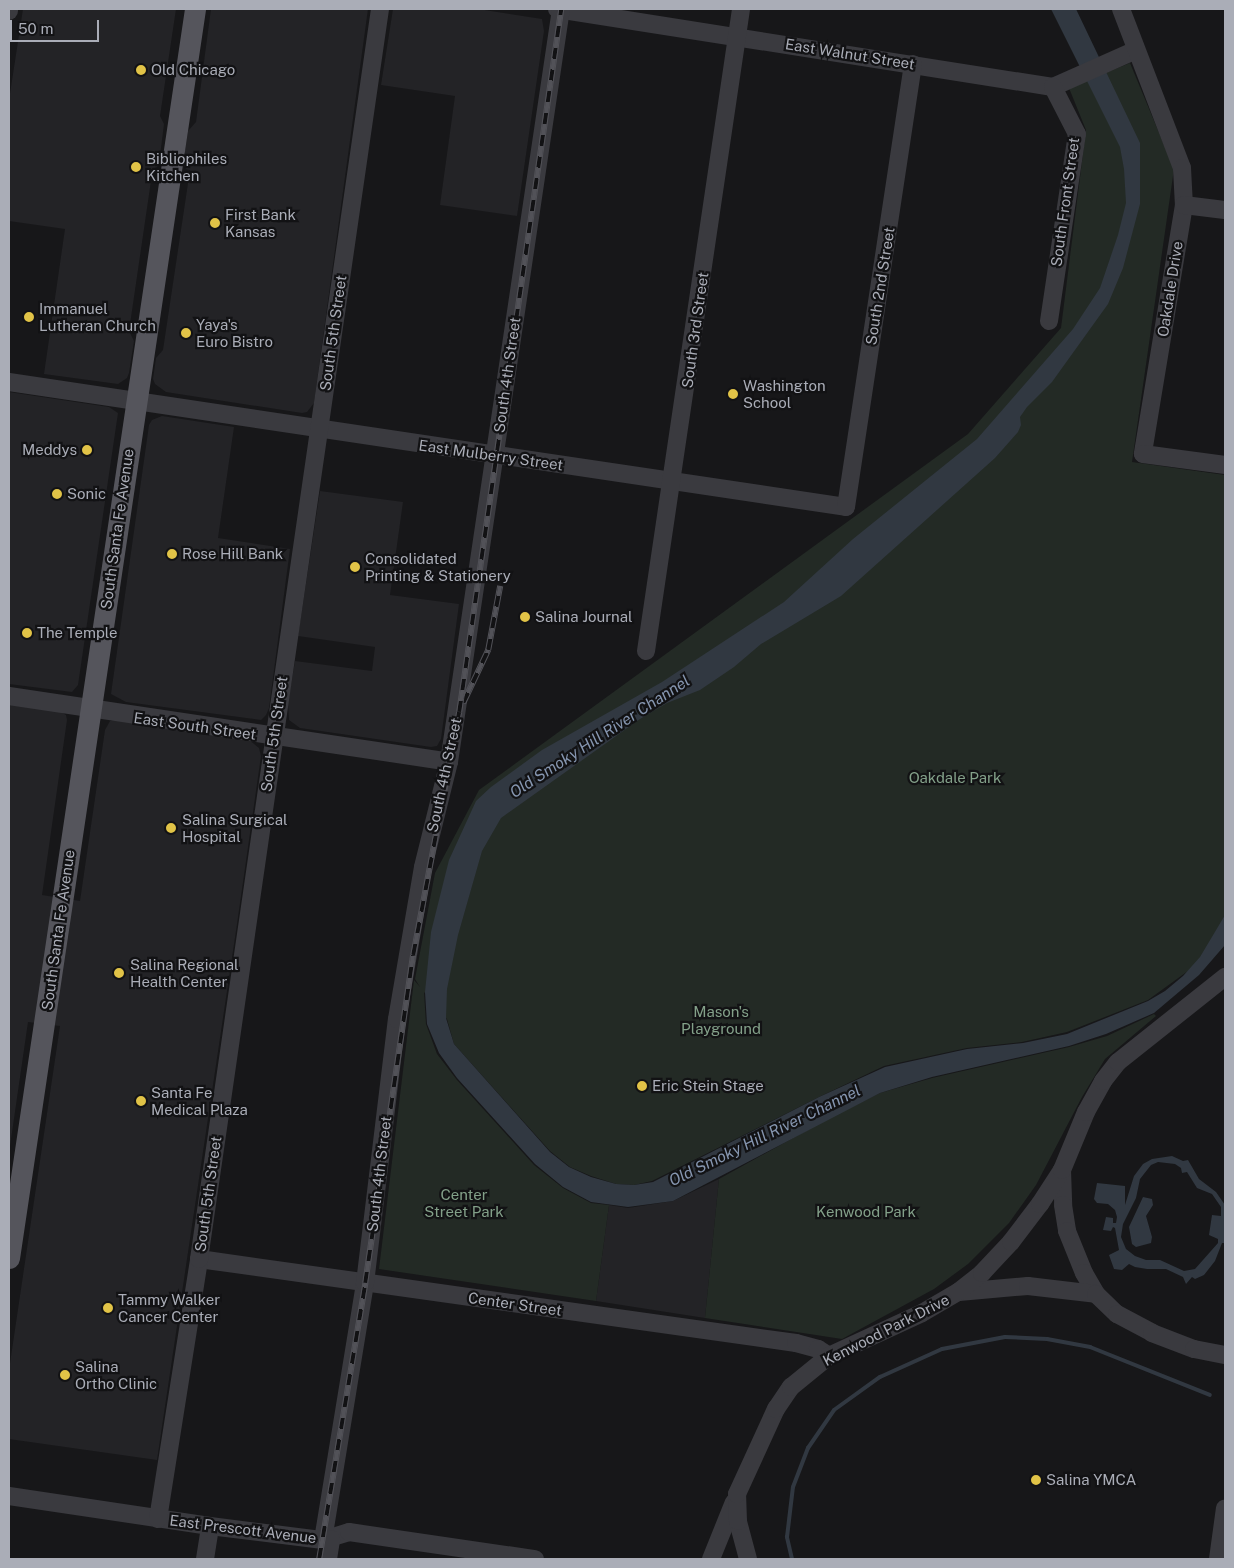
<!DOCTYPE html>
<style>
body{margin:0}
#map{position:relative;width:1234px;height:1568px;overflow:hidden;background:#171719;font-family:"Public Sans",sans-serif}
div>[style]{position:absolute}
.built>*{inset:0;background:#232326}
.green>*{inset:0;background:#232a25}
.water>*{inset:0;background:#313841}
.stream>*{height:4px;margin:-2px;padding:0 2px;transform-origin:2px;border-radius:2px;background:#313841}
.minor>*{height:18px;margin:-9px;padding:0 9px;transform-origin:9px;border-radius:9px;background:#3a3a3f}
.major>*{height:21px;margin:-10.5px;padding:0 10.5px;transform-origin:10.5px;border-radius:10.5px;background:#55555c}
.rail>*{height:5.5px;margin-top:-2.75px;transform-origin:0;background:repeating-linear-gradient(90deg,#121214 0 11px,#525258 0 22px);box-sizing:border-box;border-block:1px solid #525258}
.dots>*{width:14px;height:14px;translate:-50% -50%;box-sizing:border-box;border:2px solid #121214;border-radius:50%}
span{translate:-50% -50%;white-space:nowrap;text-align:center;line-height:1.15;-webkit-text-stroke:4.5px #121214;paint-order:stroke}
.street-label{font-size:15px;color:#aaadb7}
.poi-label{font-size:15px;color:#aaadb7}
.left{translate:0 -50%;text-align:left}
.right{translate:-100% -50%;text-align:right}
.park-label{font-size:15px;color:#83a089}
.water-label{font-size:16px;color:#8595af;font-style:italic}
.frame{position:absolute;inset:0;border:10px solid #aaadb7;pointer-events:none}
.scale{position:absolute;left:10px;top:20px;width:89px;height:22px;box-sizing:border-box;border:2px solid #aaadb7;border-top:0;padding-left:6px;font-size:15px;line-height:18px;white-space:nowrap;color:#aaadb7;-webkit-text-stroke:4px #121214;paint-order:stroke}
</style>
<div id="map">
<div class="built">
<i style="clip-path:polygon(23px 9px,176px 9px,160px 116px,164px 124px,159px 164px,152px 174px,129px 331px,134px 341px,129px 373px,127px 378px,118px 384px,44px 374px,65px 229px,9px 221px,9px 100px)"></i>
<i style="clip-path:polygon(211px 9px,368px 9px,314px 403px,307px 412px,302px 413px,166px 392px,155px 384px,153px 379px,156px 358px,163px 350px,190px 170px,186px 169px,183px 164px,188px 131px,196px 122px)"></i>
<i style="clip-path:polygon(393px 9px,478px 9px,542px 19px,544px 31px,517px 216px,440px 205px,455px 96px,381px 85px)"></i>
<i style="clip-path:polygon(9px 392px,109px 407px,118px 413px,78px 685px,72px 692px,9px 684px)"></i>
<i style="clip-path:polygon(162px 416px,234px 427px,218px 538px,290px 549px,269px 708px,266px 715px,261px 720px,126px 702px,111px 694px,149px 425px,152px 420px)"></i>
<i style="clip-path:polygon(320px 491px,403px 502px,390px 595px,459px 604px,441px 739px,437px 746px,431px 747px,300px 728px,289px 720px,288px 704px,295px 661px,372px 671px,375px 647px,298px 636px)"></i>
<i style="clip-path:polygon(9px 704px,61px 712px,66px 715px,67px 720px,42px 895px,80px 901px,105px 730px,110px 721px,116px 720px,249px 740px,259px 748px,261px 756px,237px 924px,157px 1460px,9px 1439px,9px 1370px,60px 1026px,28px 1022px,9px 1153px)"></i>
<i style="clip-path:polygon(719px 1179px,705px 1318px,596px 1301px,609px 1205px,628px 1208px,673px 1201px)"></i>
</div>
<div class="green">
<i style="clip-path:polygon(1130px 63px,1174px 169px,1132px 462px,1225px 475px,1225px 944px,1148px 1000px,1067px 1032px,1022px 1042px,967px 1048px,884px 1066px,819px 1097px,652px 1181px,634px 1185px,616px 1184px,591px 1176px,570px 1167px,550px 1151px,454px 1044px,447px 1019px,424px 992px,426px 1024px,437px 1054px,457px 1080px,534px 1165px,563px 1188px,591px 1203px,609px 1205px,596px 1301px,379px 1269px,414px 980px,420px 987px,415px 979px,435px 873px,479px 790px,968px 434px,1061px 328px,1086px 130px,1069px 88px)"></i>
<i style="clip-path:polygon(1154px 1014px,1156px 1016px,1105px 1059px,1082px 1097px,1036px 1185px,1009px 1223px,968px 1264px,934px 1289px,842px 1339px,705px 1318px,719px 1179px,831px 1117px,880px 1093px,932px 1078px,1069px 1047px,1107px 1036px)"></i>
</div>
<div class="water">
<i style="clip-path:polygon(1051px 9px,1076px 9px,1140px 143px,1140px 204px,1123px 268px,1108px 304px,1052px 382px,1027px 407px,1020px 417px,1021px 425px,1018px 432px,995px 458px,841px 596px,761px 644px,734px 667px,700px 690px,667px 703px,640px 719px,501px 818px,482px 851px,458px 935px,447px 989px,446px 1018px,454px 1044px,550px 1152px,569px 1167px,591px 1177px,616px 1184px,634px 1185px,653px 1182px,819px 1097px,885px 1067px,967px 1049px,1023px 1043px,1067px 1034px,1148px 1001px,1165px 991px,1183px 976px,1200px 957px,1225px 915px,1225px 945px,1199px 975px,1154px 1013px,1106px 1034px,1069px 1046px,932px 1077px,880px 1093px,673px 1201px,628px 1207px,591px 1202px,563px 1187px,535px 1164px,457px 1078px,439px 1053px,427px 1024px,425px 992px,431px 932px,449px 860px,476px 801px,491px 787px,542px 750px,662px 682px,784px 602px,853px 539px,977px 439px,1073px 329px,1100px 288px,1118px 235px,1126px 203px,1124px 169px,1120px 147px)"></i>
<i style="clip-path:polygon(evenodd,1172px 1156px,1183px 1161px,1188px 1160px,1199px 1179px,1216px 1192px,1225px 1205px,1225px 1243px,1222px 1243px,1215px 1261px,1204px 1275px,1195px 1279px,1192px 1277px,1186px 1284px,1183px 1277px,1166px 1269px,1147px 1269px,1135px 1267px,1129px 1264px,1122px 1270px,1114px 1269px,1109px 1255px,1119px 1250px,1115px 1228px,1113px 1227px,1111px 1231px,1103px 1230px,1106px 1217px,1113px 1218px,1113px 1223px,1116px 1223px,1117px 1217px,1115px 1210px,1108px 1204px,1097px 1203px,1094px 1199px,1097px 1183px,1125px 1186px,1125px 1205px,1134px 1176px,1143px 1164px,1152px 1159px,1172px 1156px,1158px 1162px,1175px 1164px,1181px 1168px,1182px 1173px,1187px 1172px,1197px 1188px,1212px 1194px,1221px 1207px,1221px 1216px,1212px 1215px,1209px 1235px,1218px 1239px,1218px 1243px,1195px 1269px,1184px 1271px,1160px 1260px,1146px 1260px,1135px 1256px,1126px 1249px,1121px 1237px,1123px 1224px,1136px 1198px,1140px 1179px,1151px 1165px,1158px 1162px)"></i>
<i style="clip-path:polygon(1143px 1197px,1152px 1199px,1153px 1205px,1146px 1216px,1152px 1237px,1151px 1243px,1136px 1247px,1132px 1244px,1129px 1227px)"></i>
</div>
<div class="stream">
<i style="left:792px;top:1559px;width:23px;rotate:-103deg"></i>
<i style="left:787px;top:1537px;width:50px;rotate:-83.2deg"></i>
<i style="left:793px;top:1487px;width:42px;rotate:-69deg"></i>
<i style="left:808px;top:1448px;width:46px;rotate:-55.6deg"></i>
<i style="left:834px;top:1410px;width:57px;rotate:-35.7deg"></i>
<i style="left:880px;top:1377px;width:68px;rotate:-24.3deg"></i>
<i style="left:942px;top:1349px;width:64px;rotate:-10.8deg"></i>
<i style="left:1005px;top:1337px;width:42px;rotate:2.7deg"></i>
<i style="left:1047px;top:1339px;width:44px;rotate:10.5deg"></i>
<i style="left:1090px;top:1347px;width:129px;rotate:21.8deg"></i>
</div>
<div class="minor">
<i style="left:557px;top:9px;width:502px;rotate:8.94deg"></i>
<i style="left:1053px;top:87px;width:91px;rotate:-24deg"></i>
<i style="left:1121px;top:9px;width:170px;rotate:69deg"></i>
<i style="left:1182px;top:168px;width:37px;rotate:87deg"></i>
<i style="left:1184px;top:205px;width:252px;rotate:99.4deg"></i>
<i style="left:1143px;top:454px;width:83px;rotate:7.6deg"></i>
<i style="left:9px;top:11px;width:2px;rotate:-90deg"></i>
<i style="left:1184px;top:205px;width:41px;rotate:7deg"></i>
<i style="left:1049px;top:321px;width:189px;rotate:-81.5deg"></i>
<i style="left:1077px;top:134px;width:53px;rotate:-117.1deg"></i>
<i style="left:9px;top:382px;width:846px;rotate:8.49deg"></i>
<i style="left:846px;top:507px;width:448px;rotate:-81.4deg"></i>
<i style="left:646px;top:651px;width:649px;rotate:-81.58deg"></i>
<i style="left:9px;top:696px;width:445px;rotate:8.5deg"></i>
<i style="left:1062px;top:1170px;width:35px;rotate:88deg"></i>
<i style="left:1063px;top:1205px;width:26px;rotate:81deg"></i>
<i style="left:1067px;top:1231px;width:45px;rotate:68deg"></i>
<i style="left:1084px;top:1273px;width:24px;rotate:60deg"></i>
<i style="left:199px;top:1259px;width:603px;rotate:8.01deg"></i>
<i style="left:796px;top:1343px;width:23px;rotate:15deg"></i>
<i style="left:818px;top:1349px;width:13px;rotate:32deg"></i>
<i style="left:959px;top:1292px;width:69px;rotate:-5deg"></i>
<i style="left:1028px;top:1286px;width:68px;rotate:6.7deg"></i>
<i style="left:1096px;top:1294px;width:29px;rotate:44deg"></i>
<i style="left:1117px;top:1314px;width:40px;rotate:28deg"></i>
<i style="left:1152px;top:1333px;width:45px;rotate:20.9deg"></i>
<i style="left:1194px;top:1349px;width:32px;rotate:11deg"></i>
<i style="left:9px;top:1496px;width:203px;rotate:8.5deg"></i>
<i style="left:210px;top:1526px;width:114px;rotate:7.1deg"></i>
<i style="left:323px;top:1540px;width:27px;rotate:-17deg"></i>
<i style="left:349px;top:1532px;width:188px;rotate:8.3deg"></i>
<i style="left:158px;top:1519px;width:263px;rotate:-81deg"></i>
<i style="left:199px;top:1259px;width:1263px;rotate:-81.76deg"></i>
<i style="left:323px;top:1540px;width:260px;rotate:-80.7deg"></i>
<i style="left:365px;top:1283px;width:266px;rotate:-83.1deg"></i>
<i style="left:397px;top:1019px;width:154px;rotate:-80.3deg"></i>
<i style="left:423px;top:867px;width:108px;rotate:-76.1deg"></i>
<i style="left:449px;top:762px;width:761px;rotate:-81.54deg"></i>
<i style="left:205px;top:1559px;width:33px;rotate:-81deg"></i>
<i style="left:328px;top:1559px;width:20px;rotate:-81deg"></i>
<i style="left:711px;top:1559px;width:61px;rotate:-68deg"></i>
<i style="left:748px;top:1559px;width:39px;rotate:-105deg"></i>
<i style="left:738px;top:1521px;width:27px;rotate:-92deg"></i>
<i style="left:737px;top:1494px;width:94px;rotate:-65.4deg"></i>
<i style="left:776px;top:1409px;width:27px;rotate:-56deg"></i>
<i style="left:791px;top:1387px;width:49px;rotate:-39.2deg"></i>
<i style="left:829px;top:1356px;width:102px;rotate:-24.8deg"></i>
<i style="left:922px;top:1313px;width:42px;rotate:-30.3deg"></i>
<i style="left:958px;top:1292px;width:31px;rotate:-38deg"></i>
<i style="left:982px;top:1273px;width:42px;rotate:-46.9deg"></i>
<i style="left:1011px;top:1242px;width:48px;rotate:-52.7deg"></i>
<i style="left:1040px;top:1204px;width:40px;rotate:-57.1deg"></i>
<i style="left:1062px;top:1170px;width:63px;rotate:-67.5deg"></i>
<i style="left:1086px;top:1112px;width:35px;rotate:-61deg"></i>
<i style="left:1103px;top:1081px;width:24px;rotate:-52deg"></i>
<i style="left:1118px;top:1062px;width:137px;rotate:-38.5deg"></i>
<i style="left:1218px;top:1559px;width:51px;rotate:-82.2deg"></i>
</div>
<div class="major">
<i style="left:9px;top:1258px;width:1263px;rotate:-81.53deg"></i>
</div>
<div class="rail">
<i style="left:463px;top:703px;width:59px;rotate:-64.7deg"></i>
<i style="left:488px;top:650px;width:65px;rotate:-79.4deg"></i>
<i style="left:319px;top:1559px;width:280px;rotate:-80.5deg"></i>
<i style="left:365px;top:1283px;width:331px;rotate:-81.7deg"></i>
<i style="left:413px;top:955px;width:247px;rotate:-79.3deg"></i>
<i style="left:459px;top:712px;width:710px;rotate:-81.74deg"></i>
</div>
<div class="dots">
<i style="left:141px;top:70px;background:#e1c347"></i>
<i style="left:136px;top:167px;background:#e1c347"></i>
<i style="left:215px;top:223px;background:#e1c347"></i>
<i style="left:29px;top:317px;background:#e1c347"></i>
<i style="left:186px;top:333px;background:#e1c347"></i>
<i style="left:733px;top:394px;background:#e1c347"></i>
<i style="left:87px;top:450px;background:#e1c347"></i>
<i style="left:57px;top:494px;background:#e1c347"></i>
<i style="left:172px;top:554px;background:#e1c347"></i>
<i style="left:355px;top:567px;background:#e1c347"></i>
<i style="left:525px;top:617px;background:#e1c347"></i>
<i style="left:27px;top:633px;background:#e1c347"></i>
<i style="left:171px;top:828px;background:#e1c347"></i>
<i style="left:119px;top:973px;background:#e1c347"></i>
<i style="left:642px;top:1086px;background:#e1c347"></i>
<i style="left:141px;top:1101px;background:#e1c347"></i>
<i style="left:108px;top:1308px;background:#e1c347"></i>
<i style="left:65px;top:1375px;background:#e1c347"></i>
<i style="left:1036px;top:1480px;background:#e1c347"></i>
</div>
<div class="street-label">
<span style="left:850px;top:54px;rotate:9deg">East Walnut Street</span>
<span style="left:1065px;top:202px;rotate:-82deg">South Front Street</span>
<span style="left:880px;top:286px;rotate:-81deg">South 2nd Street</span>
<span style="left:1170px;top:289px;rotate:-81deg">Oakdale Drive</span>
<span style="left:695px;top:330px;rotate:-82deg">South 3rd Street</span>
<span style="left:333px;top:333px;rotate:-82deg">South 5th Street</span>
<span style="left:507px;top:375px;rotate:-82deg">South 4th Street</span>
<span style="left:491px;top:455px;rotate:8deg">East Mulberry Street</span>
<span style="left:117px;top:529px;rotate:-82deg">South Santa Fe Avenue</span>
<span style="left:195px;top:726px;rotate:8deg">East South Street</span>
<span style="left:274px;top:734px;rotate:-82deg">South 5th Street</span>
<span style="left:444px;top:775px;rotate:-78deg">South 4th Street</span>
<span style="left:58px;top:930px;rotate:-82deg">South Santa Fe Avenue</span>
<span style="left:379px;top:1174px;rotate:-83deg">South 4th Street</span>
<span style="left:208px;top:1194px;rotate:-82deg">South 5th Street</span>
<span style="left:515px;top:1304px;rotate:8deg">Center Street</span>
<span style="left:886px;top:1330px;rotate:-27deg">Kenwood Park Drive</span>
<span style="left:243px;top:1529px;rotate:7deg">East Prescott Avenue</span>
</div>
<div class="poi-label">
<span class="left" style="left:151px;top:70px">Old Chicago</span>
<span class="left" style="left:146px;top:167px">Bibliophiles<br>Kitchen</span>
<span class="left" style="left:225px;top:223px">First Bank<br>Kansas</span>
<span class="left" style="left:39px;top:317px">Immanuel<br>Lutheran Church</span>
<span class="left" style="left:196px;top:333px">Yaya's<br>Euro Bistro</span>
<span class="left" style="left:743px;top:394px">Washington<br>School</span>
<span class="right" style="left:77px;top:450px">Meddys</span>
<span class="left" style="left:67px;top:494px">Sonic</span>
<span class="left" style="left:182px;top:554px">Rose Hill Bank</span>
<span class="left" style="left:365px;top:567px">Consolidated<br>Printing &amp; Stationery</span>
<span class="left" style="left:535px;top:617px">Salina Journal</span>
<span class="left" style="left:37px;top:633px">The Temple</span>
<span class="left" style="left:182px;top:828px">Salina Surgical<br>Hospital</span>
<span class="left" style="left:130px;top:973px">Salina Regional<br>Health Center</span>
<span class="left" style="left:652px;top:1086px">Eric Stein Stage</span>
<span class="left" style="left:151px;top:1101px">Santa Fe<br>Medical Plaza</span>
<span class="left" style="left:118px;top:1308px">Tammy Walker<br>Cancer Center</span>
<span class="left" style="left:75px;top:1375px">Salina<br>Ortho Clinic</span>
<span class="left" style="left:1046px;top:1480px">Salina YMCA</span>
</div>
<div class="park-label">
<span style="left:955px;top:778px">Oakdale Park</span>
<span style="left:721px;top:1020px">Mason's<br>Playground</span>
<span style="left:464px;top:1203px">Center<br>Street Park</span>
<span style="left:866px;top:1212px">Kenwood Park</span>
</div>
<div class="water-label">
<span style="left:600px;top:737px;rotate:-33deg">Old Smoky Hill River Channel</span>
<span style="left:765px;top:1136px;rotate:-26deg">Old Smoky Hill River Channel</span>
</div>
<div class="frame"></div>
<div class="scale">50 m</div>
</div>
